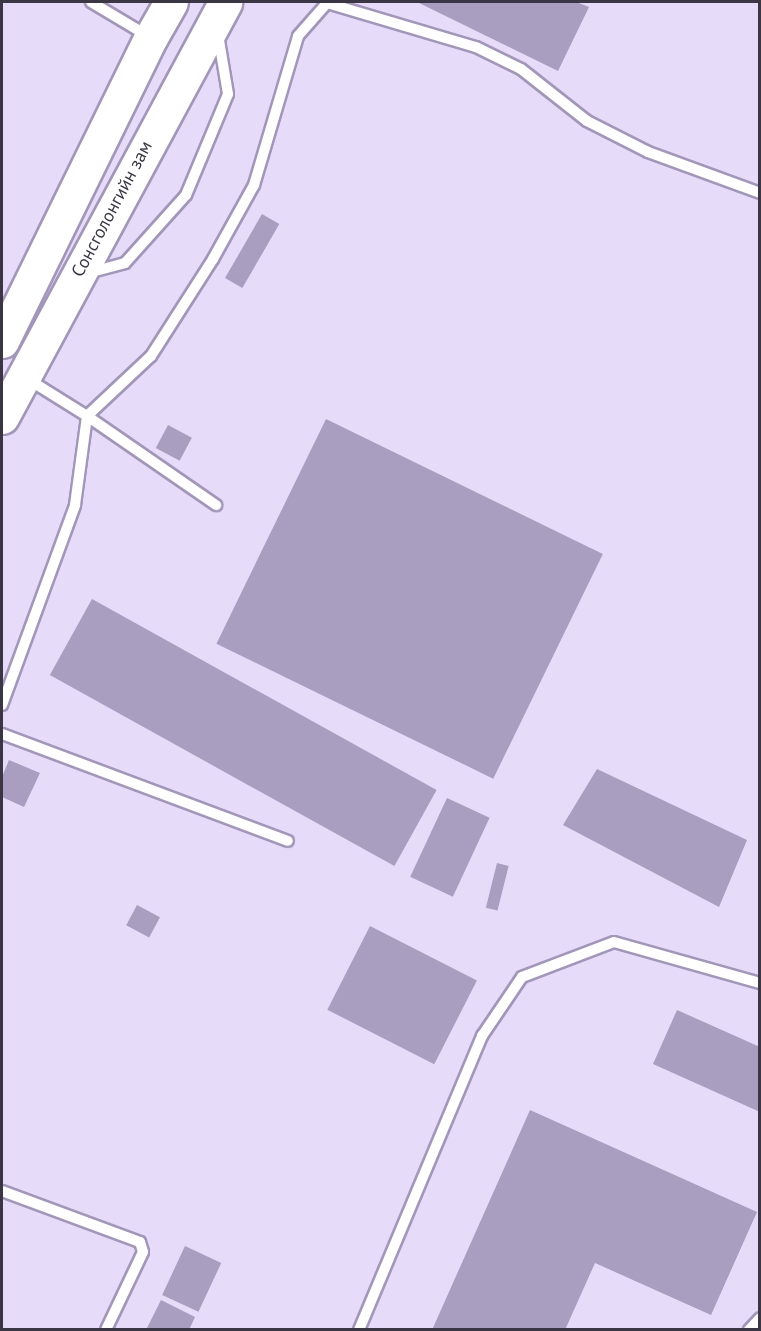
<!DOCTYPE html>
<meta charset="utf-8">
<style>
body{margin:0}
#map{position:relative;width:761px;height:1331px;overflow:hidden;background:#e6dcf9;font-family:"PT Sans",sans-serif}
div>[style]{position:absolute}
.building>*{inset:0;background:#a99dc0;transform-origin:0 0}
.roads{filter:drop-shadow(2px 0 #a296b9) drop-shadow(-2px 0 #a296b9) drop-shadow(0 2px #a296b9) drop-shadow(0 -2px #a296b9)}
.lane>*{height:10px;margin:-5px;padding:0 5px;transform-origin:5px;border-radius:5px;background:#fff}
.primary>*{height:33px;margin:-16.5px;padding:0 16.5px;transform-origin:16.5px;border-radius:16.5px;background:#fff}
span{translate:-50% -50%;white-space:nowrap;text-align:center;line-height:1.15;-webkit-text-stroke:6px #fff;paint-order:stroke}
.street-label{font-size:18px;color:#3b3644}
.frame{position:absolute;inset:0;border:3px solid #3b3644;pointer-events:none}
</style>
<div id="map">
<div class="building">
<i style="clip-path:polygon(417px 2px,576px 2px,589px 7px,558px 71px)"></i>
<i style="left:262px;top:214px;width:20px;height:74px;rotate:30deg"></i>
<i style="left:326px;top:419px;width:308px;height:250px;rotate:26deg"></i>
<i style="left:168px;top:425px;width:27px;height:26px;rotate:28deg"></i>
<i style="left:92px;top:599px;width:394px;height:87px;rotate:29deg"></i>
<i style="clip-path:polygon(9px 760px,40px 773px,24px 807px,2px 797px,2px 777px)"></i>
<i style="clip-path:polygon(597px 769px,747px 840px,719px 907px,563px 825px)"></i>
<i style="left:447px;top:798px;width:47px;height:87px;rotate:25deg"></i>
<i style="left:497px;top:863px;width:12px;height:46px;rotate:14deg"></i>
<i style="left:137px;top:905px;width:26px;height:23px;rotate:28deg"></i>
<i style="left:370px;top:926px;width:120px;height:94px;rotate:27deg"></i>
<i style="clip-path:polygon(677px 1010px,760px 1047px,760px 1112px,653px 1064px)"></i>
<i style="clip-path:polygon(530px 1110px,757px 1212px,711px 1315px,595px 1263px,565px 1330px,432px 1330px)"></i>
<i style="left:185px;top:1246px;width:40px;height:54px;rotate:25deg"></i>
<i style="clip-path:polygon(161px 1300px,195px 1317px,189px 1330px,146px 1330px)"></i>
</div>
<div class="roads">
<div class="lane">
<i style="left:91px;top:2px;width:66px;rotate:30.8deg"></i>
<i style="left:88px;top:273px;width:38px;rotate:-15deg"></i>
<i style="left:125px;top:263px;width:91px;rotate:-48.1deg"></i>
<i style="left:186px;top:195px;width:109px;rotate:-67.4deg"></i>
<i style="left:228px;top:94px;width:61px;rotate:-99.5deg"></i>
<i style="left:26px;top:378px;width:72px;rotate:31.9deg"></i>
<i style="left:87px;top:416px;width:157px;rotate:34.6deg"></i>
<i style="left:2px;top:705px;width:213px;rotate:-69.9deg"></i>
<i style="left:75px;top:505px;width:90px;rotate:-82.3deg"></i>
<i style="left:87px;top:416px;width:88px;rotate:-43.2deg"></i>
<i style="left:151px;top:356px;width:115px;rotate:-57.4deg"></i>
<i style="left:213px;top:259px;width:85px;rotate:-61deg"></i>
<i style="left:254px;top:185px;width:155px;rotate:-73.5deg"></i>
<i style="left:298px;top:36px;width:44px;rotate:-48.7deg"></i>
<i style="left:327px;top:3px;width:155px;rotate:16.5deg"></i>
<i style="left:476px;top:47px;width:50px;rotate:26.1deg"></i>
<i style="left:521px;top:69px;width:84px;rotate:38.2deg"></i>
<i style="left:587px;top:121px;width:68px;rotate:26.9deg"></i>
<i style="left:648px;top:152px;width:119px;rotate:20.1deg"></i>
<i style="left:2px;top:734px;width:305px;rotate:20.5deg"></i>
<i style="left:2px;top:1191px;width:147px;rotate:20.3deg"></i>
<i style="left:140px;top:1242px;width:10px;rotate:73deg"></i>
<i style="left:143px;top:1252px;width:86px;rotate:115.4deg"></i>
<i style="left:359px;top:1330px;width:319px;rotate:-67.3deg"></i>
<i style="left:482px;top:1036px;width:71px;rotate:-55.9deg"></i>
<i style="left:522px;top:977px;width:98px;rotate:-20.8deg"></i>
<i style="left:614px;top:942px;width:152px;rotate:15.7deg"></i>
<i style="left:749px;top:1330px;width:16px;rotate:-47deg"></i>
</div>
<div class="primary">
<i style="left:2px;top:341px;width:339px;rotate:-63.9deg"></i>
<i style="left:151px;top:37px;width:40px;rotate:-60.3deg"></i>
<i style="left:2px;top:417px;width:471px;rotate:-61.7deg"></i>
</div>
</div>
<div class="street-label">
<span style="left:112px;top:209px;rotate:-62deg">Сонсголонгийн зам</span>
</div>
<div class="frame"></div>
</div>
